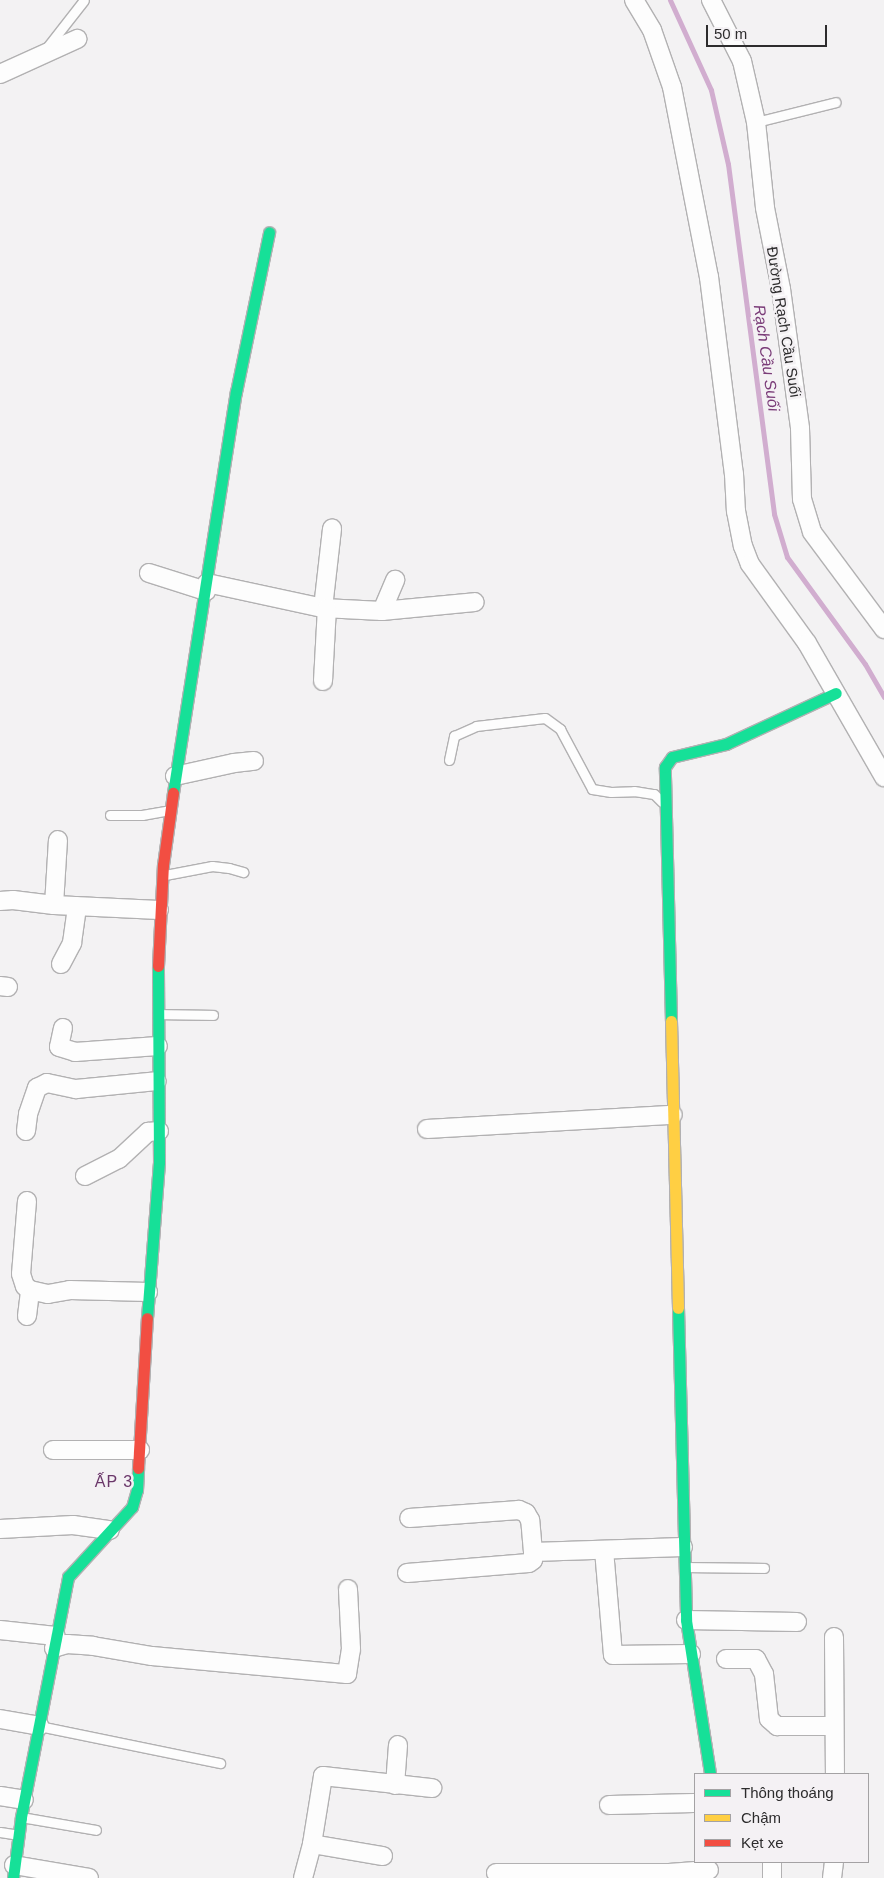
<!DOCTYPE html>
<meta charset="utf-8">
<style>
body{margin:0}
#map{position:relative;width:884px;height:1878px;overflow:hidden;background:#f3f2f3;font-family:Arial,sans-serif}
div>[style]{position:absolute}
.stream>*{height:5px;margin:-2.5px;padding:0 2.5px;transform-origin:2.5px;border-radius:2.5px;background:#d1adcf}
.roads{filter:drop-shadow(1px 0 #b2b1b2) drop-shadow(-1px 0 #b2b1b2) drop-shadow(0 1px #b2b1b2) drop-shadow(0 -1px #b2b1b2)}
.lane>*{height:9px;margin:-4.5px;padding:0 4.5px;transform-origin:4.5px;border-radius:4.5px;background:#fdfdfd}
.street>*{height:18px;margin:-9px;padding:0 9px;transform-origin:9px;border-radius:9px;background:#fdfdfd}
.fast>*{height:11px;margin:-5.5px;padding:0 5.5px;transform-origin:5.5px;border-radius:5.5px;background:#16e098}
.slow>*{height:11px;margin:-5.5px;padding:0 5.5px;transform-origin:5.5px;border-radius:5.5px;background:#ffcf43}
.jam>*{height:11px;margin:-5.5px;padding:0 5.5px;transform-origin:5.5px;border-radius:5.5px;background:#f24e42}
span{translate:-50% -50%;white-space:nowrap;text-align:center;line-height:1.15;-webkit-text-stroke:5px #f4f1f4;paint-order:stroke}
.street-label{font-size:15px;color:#2d2c2d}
.water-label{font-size:16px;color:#7a3c78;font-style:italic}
.neighbourhood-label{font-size:16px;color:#6a3769;letter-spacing:1px}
.legend{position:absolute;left:694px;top:1773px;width:175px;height:90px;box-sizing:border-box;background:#f4f1f4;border:1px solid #a4a2a4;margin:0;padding:6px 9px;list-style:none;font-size:15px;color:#2d2c2d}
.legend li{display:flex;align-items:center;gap:10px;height:25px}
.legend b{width:25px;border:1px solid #a4a2a4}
.scale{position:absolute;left:706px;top:25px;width:121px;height:22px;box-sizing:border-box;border:2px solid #2d2c2d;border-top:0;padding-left:6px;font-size:15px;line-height:18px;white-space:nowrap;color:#2d2c2d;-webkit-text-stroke:4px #f4f1f4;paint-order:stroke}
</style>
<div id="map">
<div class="stream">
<i style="left:670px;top:0;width:99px;rotate:65.5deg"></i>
<i style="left:711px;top:90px;width:76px;rotate:77.1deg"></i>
<i style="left:728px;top:164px;width:353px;rotate:82.5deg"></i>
<i style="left:774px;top:514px;width:45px;rotate:73.2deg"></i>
<i style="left:787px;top:557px;width:132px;rotate:53.9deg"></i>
<i style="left:865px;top:664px;width:38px;rotate:60deg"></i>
</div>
<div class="roads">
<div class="lane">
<i style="left:45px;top:50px;width:63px;rotate:-52deg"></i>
<i style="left:756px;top:122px;width:82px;rotate:-14deg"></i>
<i style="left:449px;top:760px;width:25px;rotate:-78deg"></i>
<i style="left:454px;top:736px;width:24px;rotate:-24deg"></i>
<i style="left:476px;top:726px;width:69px;rotate:-6.6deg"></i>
<i style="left:545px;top:718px;width:19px;rotate:36deg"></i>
<i style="left:560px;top:729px;width:68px;rotate:61.9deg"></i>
<i style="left:592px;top:789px;width:19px;rotate:9deg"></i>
<i style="left:611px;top:792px;width:23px;rotate:-2deg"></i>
<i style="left:634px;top:791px;width:20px;rotate:9deg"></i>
<i style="left:654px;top:794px;width:11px;rotate:45deg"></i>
<i style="left:110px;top:815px;width:32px"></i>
<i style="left:142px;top:815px;width:28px;rotate:-10deg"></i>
<i style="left:165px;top:875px;width:48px;rotate:-10.8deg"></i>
<i style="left:212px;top:866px;width:17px;rotate:7deg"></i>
<i style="left:229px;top:868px;width:15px;rotate:16deg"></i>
<i style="left:158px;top:1014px;width:55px;rotate:1deg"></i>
<i style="left:687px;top:1567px;width:77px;rotate:0.7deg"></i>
<i style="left:39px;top:1726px;width:185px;rotate:11.6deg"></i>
<i style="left:21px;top:1817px;width:76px;rotate:9.8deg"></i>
<i style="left:0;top:1832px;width:18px;rotate:9deg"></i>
</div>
<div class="street">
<i style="left:634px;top:0;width:35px;rotate:59deg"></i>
<i style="left:652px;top:30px;width:60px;rotate:70.7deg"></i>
<i style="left:672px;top:87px;width:194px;rotate:79deg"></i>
<i style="left:709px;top:277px;width:199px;rotate:82.8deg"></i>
<i style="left:734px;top:474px;width:37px;rotate:87deg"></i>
<i style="left:736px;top:511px;width:36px;rotate:79deg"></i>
<i style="left:743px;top:546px;width:19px;rotate:69deg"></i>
<i style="left:750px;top:564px;width:97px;rotate:54.2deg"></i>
<i style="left:807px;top:643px;width:155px;rotate:60.1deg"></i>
<i style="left:711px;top:0;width:68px;rotate:63.1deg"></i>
<i style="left:742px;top:61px;width:63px;rotate:77.1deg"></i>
<i style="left:756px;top:122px;width:86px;rotate:84deg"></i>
<i style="left:765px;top:208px;width:83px;rotate:78.8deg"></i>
<i style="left:781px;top:289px;width:140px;rotate:82.2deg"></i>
<i style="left:800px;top:428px;width:71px;rotate:88.4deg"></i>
<i style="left:802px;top:499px;width:34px;rotate:73deg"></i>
<i style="left:812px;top:532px;width:121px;rotate:53.4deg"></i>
<i style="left:0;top:74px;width:85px;rotate:-24.4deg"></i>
<i style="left:149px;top:573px;width:60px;rotate:17.5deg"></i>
<i style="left:207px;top:583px;width:119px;rotate:12.2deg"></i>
<i style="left:323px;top:608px;width:59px;rotate:2.9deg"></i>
<i style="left:382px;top:611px;width:34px;rotate:-67deg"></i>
<i style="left:323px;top:608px;width:80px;rotate:-83.5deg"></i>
<i style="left:382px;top:611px;width:93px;rotate:-5.5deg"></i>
<i style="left:323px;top:681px;width:73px;rotate:-86.9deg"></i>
<i style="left:175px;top:776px;width:60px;rotate:-12.4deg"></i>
<i style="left:234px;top:763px;width:20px;rotate:-6deg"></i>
<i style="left:0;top:901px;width:13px;rotate:-4deg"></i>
<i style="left:13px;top:900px;width:41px;rotate:7deg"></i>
<i style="left:54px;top:905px;width:105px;rotate:2.7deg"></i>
<i style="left:54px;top:905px;width:65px;rotate:-86.5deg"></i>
<i style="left:61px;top:964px;width:24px;rotate:-62deg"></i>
<i style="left:72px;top:943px;width:37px;rotate:-82deg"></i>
<i style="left:0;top:986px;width:8px;rotate:7deg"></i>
<i style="left:63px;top:1028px;width:19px;rotate:102deg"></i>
<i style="left:59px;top:1047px;width:17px;rotate:17deg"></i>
<i style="left:75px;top:1052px;width:83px;rotate:-4.1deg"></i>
<i style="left:427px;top:1129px;width:246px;rotate:-3.3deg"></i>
<i style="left:26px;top:1131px;width:17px;rotate:-83deg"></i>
<i style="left:28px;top:1114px;width:28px;rotate:-71deg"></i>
<i style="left:37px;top:1088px;width:11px;rotate:-27deg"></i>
<i style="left:47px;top:1083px;width:30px;rotate:12deg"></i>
<i style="left:76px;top:1089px;width:81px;rotate:-5.6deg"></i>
<i style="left:85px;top:1176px;width:38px;rotate:-27deg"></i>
<i style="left:119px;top:1159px;width:40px;rotate:-43deg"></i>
<i style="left:148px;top:1132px;width:11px;rotate:-5deg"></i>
<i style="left:27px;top:1201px;width:73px;rotate:94.7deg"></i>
<i style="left:21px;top:1274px;width:13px;rotate:72deg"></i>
<i style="left:25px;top:1286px;width:6px;rotate:39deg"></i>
<i style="left:30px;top:1290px;width:18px;rotate:13deg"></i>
<i style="left:48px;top:1294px;width:22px;rotate:-10deg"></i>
<i style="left:70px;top:1290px;width:78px;rotate:1.5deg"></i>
<i style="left:27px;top:1316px;width:26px;rotate:-83deg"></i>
<i style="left:53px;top:1450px;width:87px"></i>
<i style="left:0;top:1529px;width:73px;rotate:-3.1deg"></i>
<i style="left:73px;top:1525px;width:37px;rotate:8deg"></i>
<i style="left:604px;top:1550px;width:105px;rotate:85.1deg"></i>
<i style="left:613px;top:1655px;width:78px;rotate:-0.7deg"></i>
<i style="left:533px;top:1552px;width:150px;rotate:-1.9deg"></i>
<i style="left:407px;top:1573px;width:122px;rotate:-4.7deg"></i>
<i style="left:529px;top:1563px;width:5px;rotate:-37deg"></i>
<i style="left:533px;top:1560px;width:8px;rotate:-90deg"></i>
<i style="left:533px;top:1552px;width:32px;rotate:-95deg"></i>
<i style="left:530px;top:1520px;width:8px;rotate:-120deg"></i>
<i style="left:526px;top:1513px;width:8px;rotate:-157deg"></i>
<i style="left:519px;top:1510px;width:110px;rotate:175.8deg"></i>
<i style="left:686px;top:1620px;width:111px;rotate:1deg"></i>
<i style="left:0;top:1630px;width:56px;rotate:6.1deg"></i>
<i style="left:834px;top:1637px;width:137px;rotate:89.6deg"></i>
<i style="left:54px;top:1648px;width:14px;rotate:-17deg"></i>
<i style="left:67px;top:1644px;width:26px;rotate:4deg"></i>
<i style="left:93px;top:1646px;width:60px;rotate:9.6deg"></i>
<i style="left:152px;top:1656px;width:196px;rotate:5.3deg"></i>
<i style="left:347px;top:1674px;width:25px;rotate:-81deg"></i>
<i style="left:351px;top:1649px;width:60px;rotate:-92.9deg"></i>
<i style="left:726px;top:1659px;width:30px"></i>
<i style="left:756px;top:1659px;width:17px;rotate:62deg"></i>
<i style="left:764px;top:1674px;width:45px;rotate:83.7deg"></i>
<i style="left:769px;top:1719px;width:11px;rotate:41deg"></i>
<i style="left:777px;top:1726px;width:56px"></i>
<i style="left:0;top:1719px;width:40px;rotate:10deg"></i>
<i style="left:395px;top:1785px;width:40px;rotate:-85.7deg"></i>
<i style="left:0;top:1796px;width:24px;rotate:9deg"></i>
<i style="left:609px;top:1805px;width:86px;rotate:-1.3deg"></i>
<i style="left:312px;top:1844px;width:72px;rotate:9.6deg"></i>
<i style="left:14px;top:1865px;width:76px;rotate:9.8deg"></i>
<i style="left:496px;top:1873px;width:173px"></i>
<i style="left:669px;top:1873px;width:40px;rotate:-4.3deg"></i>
<i style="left:303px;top:1878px;width:35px;rotate:-75deg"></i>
<i style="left:312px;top:1844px;width:69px;rotate:-80.8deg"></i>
<i style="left:323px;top:1776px;width:110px;rotate:6.3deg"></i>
<i style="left:772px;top:1878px;width:16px;rotate:-90deg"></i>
<i style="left:832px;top:1878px;width:16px;rotate:-83deg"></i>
</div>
<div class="fast">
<i style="left:173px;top:793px;width:406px;rotate:-81.1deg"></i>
<i style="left:236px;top:392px;width:163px;rotate:-78.3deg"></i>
<i style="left:671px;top:1021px;width:254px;rotate:-91.4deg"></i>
<i style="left:665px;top:767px;width:12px;rotate:-55deg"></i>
<i style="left:672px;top:757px;width:56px;rotate:-13.5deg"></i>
<i style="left:726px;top:744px;width:121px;rotate:-24.9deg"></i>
<i style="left:678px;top:1308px;width:312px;rotate:88.5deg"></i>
<i style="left:686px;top:1620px;width:156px;rotate:81.1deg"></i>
<i style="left:147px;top:1318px;width:156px;rotate:-85.6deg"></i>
<i style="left:159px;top:1162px;width:196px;rotate:-90.3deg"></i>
<i style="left:13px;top:1878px;width:62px;rotate:-82.5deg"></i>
<i style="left:21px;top:1817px;width:245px;rotate:-78.9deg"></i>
<i style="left:68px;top:1577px;width:95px;rotate:-47.6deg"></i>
<i style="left:132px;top:1507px;width:18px;rotate:-74deg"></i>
<i style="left:137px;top:1490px;width:22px;rotate:-87deg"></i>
</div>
<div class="slow">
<i style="left:671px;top:1021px;width:287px;rotate:88.6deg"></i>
</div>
<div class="jam">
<i style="left:158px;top:966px;width:101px;rotate:-87.2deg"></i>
<i style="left:163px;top:865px;width:73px;rotate:-82.1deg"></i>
<i style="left:138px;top:1468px;width:150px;rotate:-86.6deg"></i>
</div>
</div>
<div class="street-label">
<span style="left:784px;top:322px;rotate:81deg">Đường Rạch Cầu Suối</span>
</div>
<div class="water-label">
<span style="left:766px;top:358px;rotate:82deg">Rạch Cầu Suối</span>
</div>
<div class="neighbourhood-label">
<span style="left:114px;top:1482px">ẤP 3</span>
</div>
<ul class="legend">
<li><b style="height:6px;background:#16e098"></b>Thông thoáng</li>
<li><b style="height:6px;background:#ffcf43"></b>Chậm</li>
<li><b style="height:6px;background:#f24e42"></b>Kẹt xe</li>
</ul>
<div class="scale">50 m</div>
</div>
